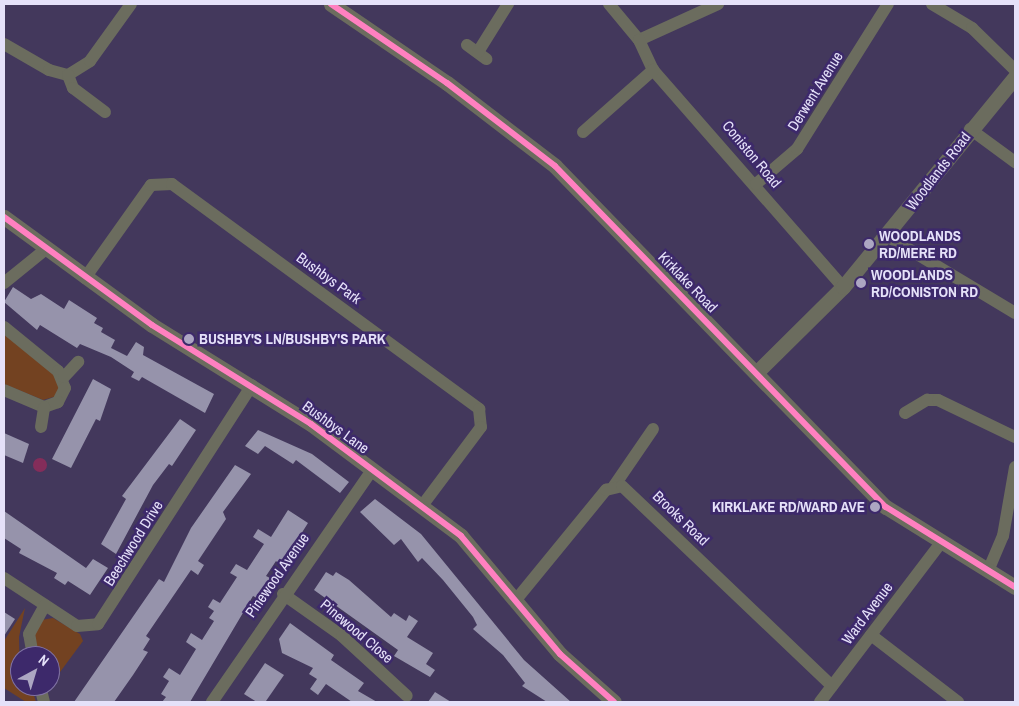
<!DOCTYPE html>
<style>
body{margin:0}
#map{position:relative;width:1019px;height:706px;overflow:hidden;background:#43385c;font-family:"Archivo Narrow",sans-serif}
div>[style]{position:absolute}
.green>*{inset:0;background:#734221}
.water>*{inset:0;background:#842d5a}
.round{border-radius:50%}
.building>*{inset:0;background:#9693ab}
.minor>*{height:12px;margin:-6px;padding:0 6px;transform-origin:6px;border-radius:6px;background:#6b6c5e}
.tertiary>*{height:15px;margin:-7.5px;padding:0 7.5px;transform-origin:7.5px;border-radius:7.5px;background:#6b6c5e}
.cycleway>*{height:6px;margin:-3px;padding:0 3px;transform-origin:3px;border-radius:3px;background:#ff80c0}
.dots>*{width:14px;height:14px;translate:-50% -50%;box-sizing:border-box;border:2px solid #3d296b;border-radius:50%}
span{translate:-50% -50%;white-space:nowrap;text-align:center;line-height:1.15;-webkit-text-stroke:5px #3d296b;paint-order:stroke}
.street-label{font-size:15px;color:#e5e1f9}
.poi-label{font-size:15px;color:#e5e1f9;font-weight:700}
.left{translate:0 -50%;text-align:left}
.right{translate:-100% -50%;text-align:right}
.frame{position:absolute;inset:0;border:5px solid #e5e1f9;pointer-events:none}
.north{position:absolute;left:10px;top:646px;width:50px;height:50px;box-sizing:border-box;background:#3d296b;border:1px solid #8073a4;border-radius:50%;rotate:39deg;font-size:14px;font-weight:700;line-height:20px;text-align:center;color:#e5e1f9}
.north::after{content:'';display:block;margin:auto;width:18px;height:22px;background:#aca6c2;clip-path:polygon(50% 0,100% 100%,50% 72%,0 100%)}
</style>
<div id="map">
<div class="green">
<i style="clip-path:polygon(4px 333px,57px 375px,61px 382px,57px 396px,43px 400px,4px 384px)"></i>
<i style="clip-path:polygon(25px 608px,19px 637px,20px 686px,31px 686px,36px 702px,26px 702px,4px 688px,4px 641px)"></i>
<i style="clip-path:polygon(53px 618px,80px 634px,83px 641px,49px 687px,50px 656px,39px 656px,34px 634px,41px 620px)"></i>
</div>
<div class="water">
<i class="round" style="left:33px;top:458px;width:14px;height:14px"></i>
</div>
<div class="building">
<i style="clip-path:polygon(13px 287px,31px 299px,41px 294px,64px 309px,69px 300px,97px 318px,94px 323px,103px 328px,101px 332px,115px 340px,111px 348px,127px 356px,136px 342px,144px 347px,143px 355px,214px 394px,205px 413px,142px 377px,139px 381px,131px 377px,134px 372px,111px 357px,80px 344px,77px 348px,40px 325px,37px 330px,4px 302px)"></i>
<i style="clip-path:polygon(93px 379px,111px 389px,100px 421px,96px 419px,71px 468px,52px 459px)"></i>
<i style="clip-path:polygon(180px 419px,196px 430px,172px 466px,169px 464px,153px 485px,116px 554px,101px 544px,126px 499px,122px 496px)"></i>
<i style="clip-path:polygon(258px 430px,312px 454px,349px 482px,340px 493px,296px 460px,293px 464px,265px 446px,258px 454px,245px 446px)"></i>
<i style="clip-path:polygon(4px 433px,29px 444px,23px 463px,4px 455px)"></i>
<i style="clip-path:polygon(235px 465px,251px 474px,223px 512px,226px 519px,198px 561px,204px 565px,198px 575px,191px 570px,146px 636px,150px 639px,143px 650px,148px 652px,133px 675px,114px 702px,74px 702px,159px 579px,164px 582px,191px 528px)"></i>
<i style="clip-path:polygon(375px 499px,421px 534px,524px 660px,571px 702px,547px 702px,522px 686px,525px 683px,503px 655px,473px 629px,477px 625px,473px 617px,443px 580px,422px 558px,418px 562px,401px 539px,394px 545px,360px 512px)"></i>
<i style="clip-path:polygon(288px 510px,308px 523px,291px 550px,279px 564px,276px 561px,266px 576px,270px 578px,257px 598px,253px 596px,190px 702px,162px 702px,166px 697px,161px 694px,169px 681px,163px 677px,169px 668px,180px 675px,196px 649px,186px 642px,191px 633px,202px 640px,214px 621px,209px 618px,214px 611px,208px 607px,213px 599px,220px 603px,237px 577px,230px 573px,236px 564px,247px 570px,264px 544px,253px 537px,258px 529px,271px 537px)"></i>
<i style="clip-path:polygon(4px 511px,86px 568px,93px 559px,108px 568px,90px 595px,68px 581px,65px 585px,54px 578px,57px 573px,19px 553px,21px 549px,4px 538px)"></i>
<i style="clip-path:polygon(326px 572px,333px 576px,336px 572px,349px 580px,391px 617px,394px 613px,406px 621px,409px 615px,418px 621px,407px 637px,433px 653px,426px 664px,435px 670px,430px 677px,394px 656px,398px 650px,314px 590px)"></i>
<i style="clip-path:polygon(4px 612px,15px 619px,4px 636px)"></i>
<i style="clip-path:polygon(290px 623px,334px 655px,331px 660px,364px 683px,358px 691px,377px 702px,352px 702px,326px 684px,318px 695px,310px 689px,317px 679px,309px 674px,313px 668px,282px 653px,279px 639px)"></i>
<i style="clip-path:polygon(265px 663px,284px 675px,266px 701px,257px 702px,244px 694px)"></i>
<i style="clip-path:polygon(435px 692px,451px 702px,428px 702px)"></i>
</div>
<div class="minor">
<i style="left:609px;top:4px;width:47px;rotate:50.2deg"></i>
<i style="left:639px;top:40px;width:87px;rotate:-24.5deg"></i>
<i style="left:932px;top:4px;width:47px;rotate:31deg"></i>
<i style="left:972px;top:28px;width:60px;rotate:44.3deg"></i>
<i style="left:639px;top:40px;width:33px;rotate:65deg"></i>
<i style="left:653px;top:70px;width:288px;rotate:48.8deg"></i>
<i style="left:4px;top:44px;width:52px;rotate:30deg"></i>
<i style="left:49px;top:70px;width:20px;rotate:15deg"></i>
<i style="left:68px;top:75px;width:26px;rotate:-32deg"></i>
<i style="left:90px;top:61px;width:70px;rotate:-54.3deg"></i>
<i style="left:467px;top:45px;width:24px;rotate:36deg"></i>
<i style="left:478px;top:52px;width:57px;rotate:-58deg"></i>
<i style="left:68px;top:75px;width:14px;rotate:69deg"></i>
<i style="left:73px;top:88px;width:40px;rotate:37deg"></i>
<i style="left:970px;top:129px;width:56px;rotate:36.3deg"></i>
<i style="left:583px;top:132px;width:94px;rotate:-41.5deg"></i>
<i style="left:756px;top:184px;width:54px;rotate:-40.5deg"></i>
<i style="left:797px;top:149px;width:171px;rotate:-57.9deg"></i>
<i style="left:887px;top:236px;width:149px;rotate:31deg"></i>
<i style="left:85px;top:278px;width:114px;rotate:-54.6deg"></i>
<i style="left:151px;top:185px;width:21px;rotate:-3deg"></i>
<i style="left:172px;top:184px;width:381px;rotate:36.2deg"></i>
<i style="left:479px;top:409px;width:18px;rotate:84deg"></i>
<i style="left:481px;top:427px;width:99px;rotate:126.8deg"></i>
<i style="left:4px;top:283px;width:54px;rotate:-39deg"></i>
<i style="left:4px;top:327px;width:70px;rotate:39.2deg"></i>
<i style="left:58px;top:371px;width:18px;rotate:68deg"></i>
<i style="left:65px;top:388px;width:16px;rotate:117deg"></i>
<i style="left:58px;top:402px;width:15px;rotate:160deg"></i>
<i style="left:44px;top:407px;width:43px;rotate:-157deg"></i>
<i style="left:64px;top:377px;width:21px;rotate:-47deg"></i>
<i style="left:905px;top:413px;width:26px;rotate:-31deg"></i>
<i style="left:927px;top:400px;width:11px"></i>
<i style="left:938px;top:400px;width:85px;rotate:25.7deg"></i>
<i style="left:41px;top:427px;width:20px;rotate:-81deg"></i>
<i style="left:614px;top:486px;width:69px;rotate:-55.6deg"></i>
<i style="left:988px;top:571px;width:38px;rotate:-67deg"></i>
<i style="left:1003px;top:536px;width:70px;rotate:-80.1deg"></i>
<i style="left:4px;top:578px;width:87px;rotate:33.3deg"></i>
<i style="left:77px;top:626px;width:21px;rotate:-5deg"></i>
<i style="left:98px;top:624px;width:284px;rotate:-57.2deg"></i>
<i style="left:283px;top:594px;width:72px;rotate:35.4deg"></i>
<i style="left:342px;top:636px;width:88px;rotate:42.7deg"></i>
<i style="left:515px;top:601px;width:144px;rotate:-50.7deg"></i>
<i style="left:606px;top:490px;width:16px;rotate:-14deg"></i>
<i style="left:622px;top:486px;width:290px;rotate:43.6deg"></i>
<i style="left:871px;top:635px;width:110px;rotate:37.6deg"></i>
<i style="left:33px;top:656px;width:22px;rotate:-100deg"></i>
<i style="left:29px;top:634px;width:33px;rotate:-61deg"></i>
<i style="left:40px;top:686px;width:16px;rotate:76deg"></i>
<i style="left:212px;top:702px;width:283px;rotate:-55.4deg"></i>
<i style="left:820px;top:702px;width:198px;rotate:-52.8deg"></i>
</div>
<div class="tertiary">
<i style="left:331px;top:4px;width:140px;rotate:34.3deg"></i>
<i style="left:447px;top:83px;width:136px;rotate:37.5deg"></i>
<i style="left:555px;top:166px;width:475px;rotate:45.9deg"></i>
<i style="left:886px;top:507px;width:152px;rotate:31.8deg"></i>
<i style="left:4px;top:217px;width:183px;rotate:36.1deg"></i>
<i style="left:152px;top:325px;width:187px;rotate:31.9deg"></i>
<i style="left:311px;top:424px;width:187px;rotate:36.7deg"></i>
<i style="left:461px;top:536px;width:154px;rotate:50deg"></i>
<i style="left:560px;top:654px;width:72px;rotate:41.6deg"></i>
<i style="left:756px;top:373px;width:122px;rotate:-44.7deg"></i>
<i style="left:843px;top:287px;width:271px;rotate:-50.7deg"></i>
</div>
<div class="cycleway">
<i style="left:331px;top:4px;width:140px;rotate:34.3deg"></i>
<i style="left:447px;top:83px;width:136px;rotate:37.5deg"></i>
<i style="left:555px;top:166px;width:475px;rotate:45.9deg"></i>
<i style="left:886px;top:507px;width:152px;rotate:31.8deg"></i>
<i style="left:4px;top:217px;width:183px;rotate:36.1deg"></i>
<i style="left:152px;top:325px;width:187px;rotate:31.9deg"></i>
<i style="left:311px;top:424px;width:187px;rotate:36.7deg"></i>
<i style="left:461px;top:536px;width:154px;rotate:50deg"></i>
<i style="left:560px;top:654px;width:72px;rotate:41.6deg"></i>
</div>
<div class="dots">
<i style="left:869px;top:244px;background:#aca6c2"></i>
<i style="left:861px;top:283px;background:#aca6c2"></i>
<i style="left:189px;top:339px;background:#aca6c2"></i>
<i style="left:875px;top:507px;background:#aca6c2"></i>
</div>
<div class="street-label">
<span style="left:815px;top:91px;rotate:-58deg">Derwent Avenue</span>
<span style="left:752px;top:154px;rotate:50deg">Coniston Road</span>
<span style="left:938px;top:171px;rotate:-52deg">Woodlands Road</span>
<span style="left:329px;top:278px;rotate:36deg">Bushbys Park</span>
<span style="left:688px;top:282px;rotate:46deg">Kirklake Road</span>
<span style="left:336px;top:427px;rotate:36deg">Bushbys Lane</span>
<span style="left:681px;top:518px;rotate:44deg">Brooks Road</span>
<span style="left:133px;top:543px;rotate:-58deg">Beechwood Drive</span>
<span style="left:277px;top:575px;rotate:-55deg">Pinewood Avenue</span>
<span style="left:867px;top:613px;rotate:-53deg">Ward Avenue</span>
<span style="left:357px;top:631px;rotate:40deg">Pinewood Close</span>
</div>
<div class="poi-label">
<span class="left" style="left:879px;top:244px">WOODLANDS<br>RD/MERE RD</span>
<span class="left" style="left:871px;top:283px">WOODLANDS<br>RD/CONISTON RD</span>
<span class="left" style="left:199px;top:339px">BUSHBY'S LN/BUSHBY'S PARK</span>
<span class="right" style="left:865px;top:507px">KIRKLAKE RD/WARD AVE</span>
</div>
<div class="frame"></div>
<div class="north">N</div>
</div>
